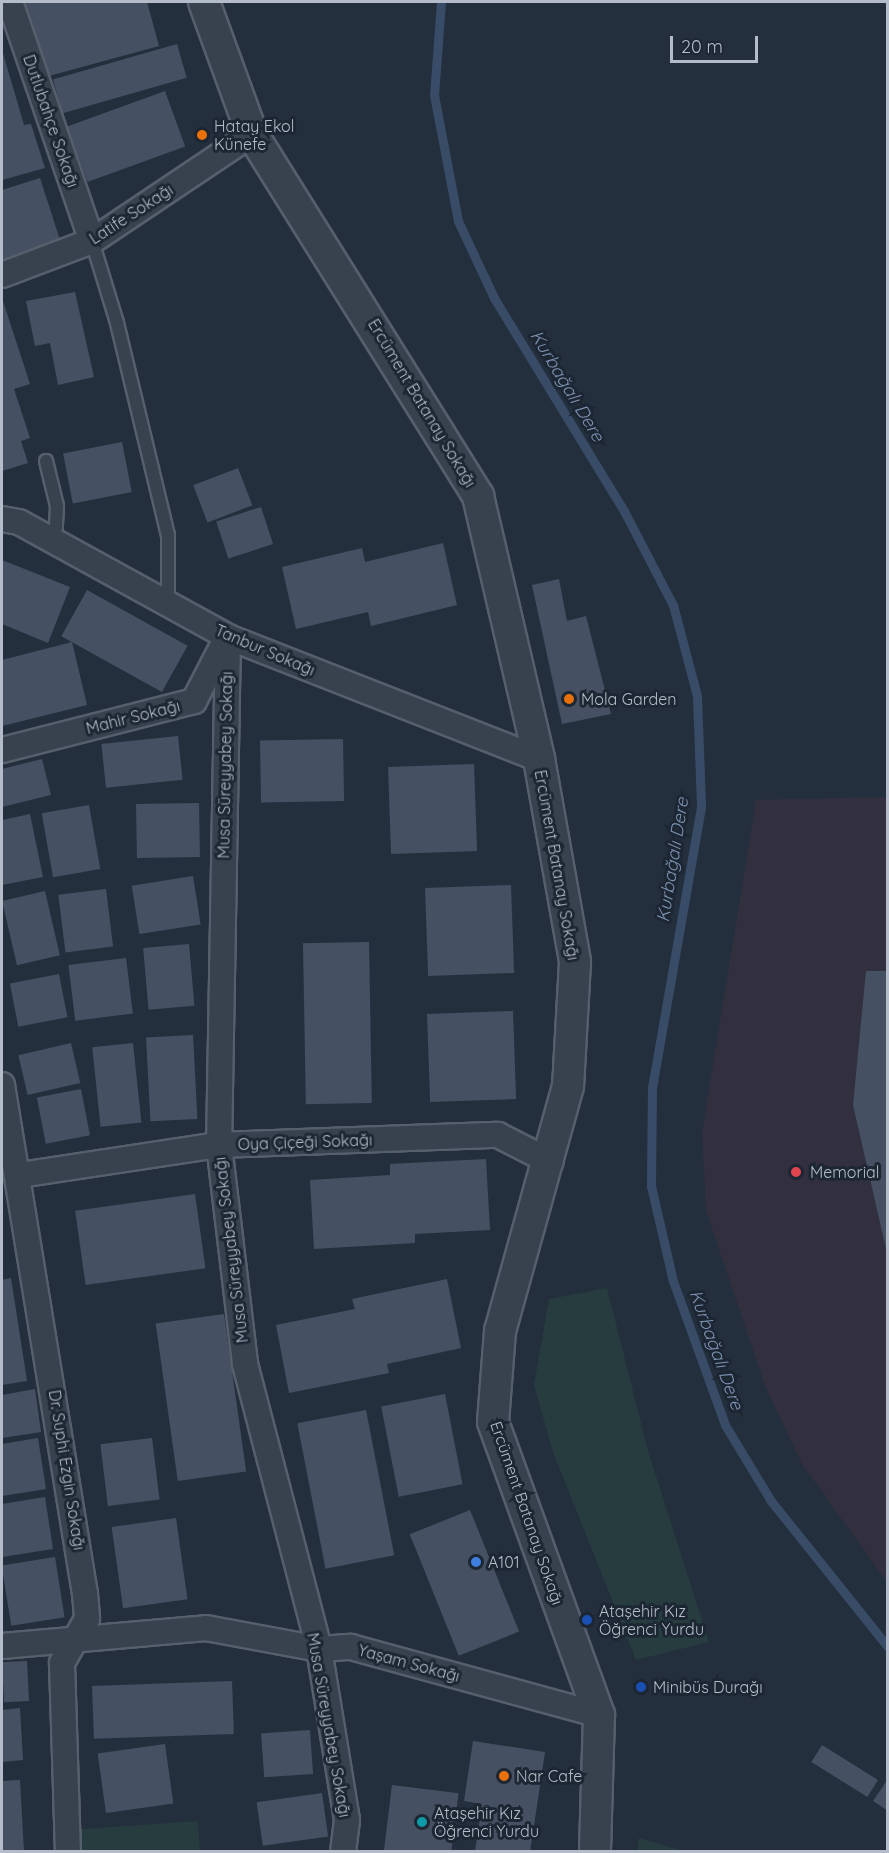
<!DOCTYPE html>
<meta charset="utf-8">
<style>
body{margin:0}
#map{position:relative;width:889px;height:1853px;overflow:hidden;background:#242f3e;font-family:Quicksand,sans-serif}
div>[style]{position:absolute}
.medical>*{inset:0;background:#32303f}
.green>*{inset:0;background:#263c3f}
.stream>*{height:9px;margin:-4.5px;padding:0 4.5px;transform-origin:4.5px;border-radius:4.5px;background:#394c67}
.building>*{inset:0;background:#455162;transform-origin:0 0}
.roads{filter:drop-shadow(2px 0 #565f6c) drop-shadow(-2px 0 #565f6c) drop-shadow(0 2px #565f6c) drop-shadow(0 -2px #565f6c)}
.service>*{height:12px;margin:-6px;padding:0 6px;transform-origin:6px;border-radius:6px;background:#38414e}
.minor>*{height:24px;margin:-12px;padding:0 12px;transform-origin:12px;border-radius:12px;background:#38414e}
.tertiary>*{height:30px;margin:-15px;padding:0 15px;transform-origin:15px;border-radius:15px;background:#38414e}
.dots>*{width:16px;height:16px;translate:-50% -50%;box-sizing:border-box;border:3px solid #1d2633;border-radius:50%}
span{translate:-50% -50%;white-space:nowrap;text-align:center;line-height:1.15;-webkit-text-stroke:6px #1d2633;paint-order:stroke}
.street-label{font-size:16px;color:#b4bcc9}
.poi-label{font-size:16px;color:#b4bcc9}
.left{translate:0 -50%;text-align:left}
.water-label{font-size:18px;color:#7c92b1;font-style:italic}
.frame{position:absolute;inset:0;border:3px solid #b4bcc9;pointer-events:none}
.scale{position:absolute;left:670px;top:36px;width:88px;height:27px;box-sizing:border-box;border:3px solid #b4bcc9;border-top:0;padding-left:8px;font-size:18px;line-height:21px;white-space:nowrap;color:#b4bcc9;-webkit-text-stroke:4px #1d2633;paint-order:stroke}
</style>
<div id="map">
<div class="medical">
<i style="clip-path:polygon(887px 797px,887px 1582px,802px 1464px,766px 1388px,706px 1210px,702px 1133px,756px 800px)"></i>
</div>
<div class="green">
<i style="clip-path:polygon(607px 1288px,648px 1451px,709px 1642px,636px 1660px,553px 1452px,534px 1385px,549px 1299px)"></i>
<i style="clip-path:polygon(198px 1821px,200px 1851px,82px 1851px,81px 1829px)"></i>
<i style="clip-path:polygon(639px 1838px,683px 1851px,637px 1851px)"></i>
</div>
<div class="stream">
<i style="left:441px;top:2px;width:93px;rotate:94.3deg"></i>
<i style="left:434px;top:95px;width:128px;rotate:79.2deg"></i>
<i style="left:458px;top:221px;width:85px;rotate:64.9deg"></i>
<i style="left:494px;top:298px;width:250px;rotate:58.6deg"></i>
<i style="left:624px;top:511px;width:106px;rotate:62.5deg"></i>
<i style="left:673px;top:605px;width:94px;rotate:75.2deg"></i>
<i style="left:697px;top:696px;width:111px;rotate:87.9deg"></i>
<i style="left:701px;top:807px;width:284px;rotate:99.9deg"></i>
<i style="left:652px;top:1087px;width:99px;rotate:90.6deg"></i>
<i style="left:651px;top:1186px;width:98px;rotate:77deg"></i>
<i style="left:673px;top:1281px;width:153px;rotate:70.1deg"></i>
<i style="left:725px;top:1425px;width:89px;rotate:58.8deg"></i>
<i style="left:771px;top:1501px;width:187px;rotate:51.3deg"></i>
</div>
<div class="building">
<i style="clip-path:polygon(24px 2px,147px 2px,159px 46px,49px 76px)"></i>
<i style="left:177px;top:44px;width:35px;height:129px;rotate:74deg"></i>
<i style="clip-path:polygon(2px 50px,24px 125px,31px 124px,45px 168px,2px 180px)"></i>
<i style="left:165px;top:91px;width:59px;height:104px;rotate:70deg"></i>
<i style="clip-path:polygon(40px 178px,61px 243px,2px 264px,2px 190px)"></i>
<i style="clip-path:polygon(75px 292px,94px 377px,58px 385px,50px 343px,35px 346px,26px 301px)"></i>
<i style="clip-path:polygon(2px 298px,30px 384px,14px 389px,30px 438px,21px 441px,28px 463px,2px 471px)"></i>
<i style="left:122px;top:442px;width:51px;height:60px;rotate:79deg"></i>
<i style="left:238px;top:468px;width:40px;height:48px;rotate:69deg"></i>
<i style="left:261px;top:507px;width:39px;height:47px;rotate:72deg"></i>
<i style="clip-path:polygon(443px 543px,457px 605px,371px 626px,368px 612px,296px 629px,282px 567px,362px 548px,365px 562px)"></i>
<i style="clip-path:polygon(2px 560px,70px 587px,48px 643px,2px 624px)"></i>
<i style="clip-path:polygon(559px 579px,567px 621px,586px 616px,611px 714px,562px 724px,532px 585px)"></i>
<i style="left:87px;top:590px;width:115px;height:53px;rotate:29deg"></i>
<i style="clip-path:polygon(72px 642px,87px 705px,2px 726px,2px 660px)"></i>
<i style="left:178px;top:736px;width:44px;height:77px;rotate:84deg"></i>
<i style="left:343px;top:739px;width:62px;height:83px;rotate:89deg"></i>
<i style="clip-path:polygon(42px 759px,51px 795px,2px 807px,2px 769px)"></i>
<i style="left:474px;top:764px;width:87px;height:86px;rotate:88deg"></i>
<i style="left:199px;top:803px;width:54px;height:63px;rotate:89deg"></i>
<i style="left:89px;top:805px;width:65px;height:48px;rotate:80deg"></i>
<i style="clip-path:polygon(30px 814px,43px 877px,2px 885px,2px 820px)"></i>
<i style="left:193px;top:876px;width:49px;height:62px;rotate:81deg"></i>
<i style="left:511px;top:885px;width:88px;height:86px;rotate:88deg"></i>
<i style="left:106px;top:889px;width:58px;height:48px;rotate:83deg"></i>
<i style="left:45px;top:891px;width:66px;height:44px;rotate:77deg"></i>
<i style="left:369px;top:942px;width:161px;height:66px;rotate:89deg"></i>
<i style="left:189px;top:944px;width:62px;height:46px;rotate:85deg"></i>
<i style="left:126px;top:958px;width:56px;height:58px;rotate:83deg"></i>
<i style="clip-path:polygon(866px 971px,888px 971px,887px 1253px,853px 1105px)"></i>
<i style="left:59px;top:974px;width:44px;height:50px;rotate:79deg"></i>
<i style="left:513px;top:1011px;width:88px;height:86px;rotate:88deg"></i>
<i style="left:193px;top:1035px;width:84px;height:47px;rotate:87deg"></i>
<i style="left:71px;top:1043px;width:41px;height:54px;rotate:77deg"></i>
<i style="left:133px;top:1043px;width:80px;height:41px;rotate:84deg"></i>
<i style="left:81px;top:1089px;width:47px;height:45px;rotate:79deg"></i>
<i style="clip-path:polygon(486px 1159px,490px 1230px,415px 1234px,415px 1243px,314px 1249px,310px 1180px,390px 1175px,390px 1164px)"></i>
<i style="left:195px;top:1194px;width:75px;height:121px;rotate:82deg"></i>
<i style="clip-path:polygon(11px 1278px,27px 1381px,2px 1385px,2px 1280px)"></i>
<i style="clip-path:polygon(447px 1279px,461px 1348px,387px 1364px,389px 1373px,289px 1393px,276px 1325px,355px 1309px,352px 1299px)"></i>
<i style="left:224px;top:1314px;width:159px;height:69px;rotate:82deg"></i>
<i style="clip-path:polygon(35px 1389px,41px 1432px,2px 1438px,2px 1395px)"></i>
<i style="left:445px;top:1394px;width:92px;height:65px;rotate:79deg"></i>
<i style="left:366px;top:1410px;width:148px;height:70px;rotate:79deg"></i>
<i style="clip-path:polygon(38px 1438px,46px 1489px,2px 1496px,2px 1444px)"></i>
<i style="left:152px;top:1438px;width:62px;height:52px;rotate:83deg"></i>
<i style="clip-path:polygon(45px 1497px,53px 1549px,2px 1557px,2px 1504px)"></i>
<i style="left:470px;top:1510px;width:131px;height:65px;rotate:68deg"></i>
<i style="left:176px;top:1518px;width:82px;height:65px;rotate:82deg"></i>
<i style="left:55px;top:1557px;width:61px;height:54px;rotate:81deg"></i>
<i style="left:27px;top:1661px;width:40px;height:25px;rotate:87deg"></i>
<i style="left:232px;top:1681px;width:53px;height:140px;rotate:88deg"></i>
<i style="clip-path:polygon(20px 1708px,23px 1760px,2px 1762px,2px 1710px)"></i>
<i style="left:310px;top:1730px;width:44px;height:49px;rotate:86deg"></i>
<i style="clip-path:polygon(473px 1741px,545px 1752px,530px 1852px,475px 1852px,482px 1804px,464px 1801px)"></i>
<i style="left:165px;top:1744px;width:60px;height:68px;rotate:82deg"></i>
<i style="left:822px;top:1745px;width:66px;height:20px;rotate:32deg"></i>
<i style="clip-path:polygon(888px 1779px,888px 1811px,873px 1801px)"></i>
<i style="clip-path:polygon(20px 1780px,24px 1852px,2px 1852px,2px 1781px)"></i>
<i style="left:392px;top:1785px;width:67px;height:67px;rotate:7deg"></i>
<i style="left:322px;top:1793px;width:44px;height:66px;rotate:82deg"></i>
</div>
<div class="roads">
<div class="service">
<i style="left:92px;top:241px;width:86px;rotate:73deg"></i>
<i style="left:117px;top:323px;width:218px;rotate:76.5deg"></i>
<i style="left:168px;top:535px;width:69px;rotate:90deg"></i>
<i style="left:46px;top:461px;width:46px;rotate:76.3deg"></i>
<i style="left:57px;top:506px;width:21px;rotate:93deg"></i>
<i style="left:56px;top:527px;width:13px;rotate:122deg"></i>
</div>
<div class="minor">
<i style="left:10px;top:2px;width:253px;rotate:71.1deg"></i>
<i style="left:2px;top:275px;width:96px;rotate:-20.7deg"></i>
<i style="left:92px;top:241px;width:192px;rotate:-33.8deg"></i>
<i style="left:2px;top:519px;width:17px;rotate:10deg"></i>
<i style="left:19px;top:522px;width:239px;rotate:28.8deg"></i>
<i style="left:228px;top:637px;width:334px;rotate:21.4deg"></i>
<i style="left:228px;top:637px;width:508px;rotate:91.01deg"></i>
<i style="left:219px;top:1145px;width:221px;rotate:83.2deg"></i>
<i style="left:245px;top:1364px;width:294px;rotate:75.4deg"></i>
<i style="left:319px;top:1649px;width:173px;rotate:80.7deg"></i>
<i style="left:347px;top:1820px;width:32px;rotate:97deg"></i>
<i style="left:2px;top:750px;width:198px;rotate:-14.3deg"></i>
<i style="left:194px;top:701px;width:68px;rotate:-62.7deg"></i>
<i style="left:2px;top:1085px;width:516px;rotate:80.74deg"></i>
<i style="left:85px;top:1594px;width:25px;rotate:85deg"></i>
<i style="left:87px;top:1619px;width:51px;rotate:119.6deg"></i>
<i style="left:62px;top:1663px;width:189px;rotate:88.2deg"></i>
<i style="left:20px;top:1175px;width:201px;rotate:-8.6deg"></i>
<i style="left:219px;top:1145px;width:279px;rotate:-2.1deg"></i>
<i style="left:498px;top:1135px;width:59px;rotate:27deg"></i>
<i style="left:2px;top:1646px;width:205px;rotate:-5deg"></i>
<i style="left:206px;top:1628px;width:115px;rotate:10.5deg"></i>
<i style="left:319px;top:1649px;width:32px;rotate:-4deg"></i>
<i style="left:351px;top:1647px;width:257px;rotate:15.3deg"></i>
</div>
<div class="tertiary">
<i style="left:204px;top:2px;width:140px;rotate:70deg"></i>
<i style="left:252px;top:134px;width:427px;rotate:58deg"></i>
<i style="left:478px;top:496px;width:270px;rotate:76.9deg"></i>
<i style="left:539px;top:759px;width:206px;rotate:79.9deg"></i>
<i style="left:575px;top:962px;width:124px;rotate:93.2deg"></i>
<i style="left:568px;top:1086px;width:254px;rotate:105.5deg"></i>
<i style="left:500px;top:1331px;width:91px;rotate:94.4deg"></i>
<i style="left:493px;top:1422px;width:312px;rotate:70.1deg"></i>
<i style="left:599px;top:1715px;width:137px;rotate:91.7deg"></i>
</div>
</div>
<div class="dots">
<i style="left:202px;top:135px;background:#e8710a"></i>
<i style="left:569px;top:699px;background:#e8710a"></i>
<i style="left:796px;top:1172px;background:#e0444e"></i>
<i style="left:476px;top:1562px;background:#3f7fe0"></i>
<i style="left:587px;top:1620px;background:#1a4fb4"></i>
<i style="left:641px;top:1687px;background:#1a4fb4"></i>
<i style="left:504px;top:1776px;background:#e8710a"></i>
<i style="left:422px;top:1822px;background:#0f9aa8"></i>
</div>
<div class="street-label">
<span style="left:51px;top:121px;rotate:71deg">Dutlubahçe Sokağı</span>
<span style="left:131px;top:214px;rotate:-33deg">Latife Sokağı</span>
<span style="left:422px;top:403px;rotate:59deg">Ercüment Batanay Sokağı</span>
<span style="left:265px;top:650px;rotate:23deg">Tanbur Sokağı</span>
<span style="left:133px;top:717px;rotate:-14deg">Mahir Sokağı</span>
<span style="left:225px;top:765px;rotate:-89deg">Musa Süreyyabey Sokağı</span>
<span style="left:557px;top:865px;rotate:80deg">Ercüment Batanay Sokağı</span>
<span style="left:305px;top:1142px;rotate:-2deg">Oya Çiçeği Sokağı</span>
<span style="left:231px;top:1250px;rotate:-97deg">Musa Süreyyabey Sokağı</span>
<span style="left:67px;top:1470px;rotate:81deg">Dr. Suphi Ezgin Sokağı</span>
<span style="left:527px;top:1513px;rotate:71deg">Ercüment Batanay Sokağı</span>
<span style="left:409px;top:1663px;rotate:15deg">Yaşam Sokağı</span>
<span style="left:329px;top:1725px;rotate:80deg">Musa Süreyyabey Sokağı</span>
</div>
<div class="poi-label">
<span class="left" style="left:214px;top:135px">Hatay Ekol<br>Künefe</span>
<span class="left" style="left:581px;top:699px">Mola Garden</span>
<span class="left" style="left:810px;top:1172px">Memorial</span>
<span class="left" style="left:488px;top:1562px">A101</span>
<span class="left" style="left:599px;top:1620px">Ataşehi̇r Kız<br>Öğrenci̇ Yurdu</span>
<span class="left" style="left:653px;top:1687px">Minibüs Durağı</span>
<span class="left" style="left:516px;top:1776px">Nar Cafe</span>
<span class="left" style="left:434px;top:1822px">Ataşehir Kız<br>Öğrenci Yurdu</span>
</div>
<div class="water-label">
<span style="left:567px;top:386px;rotate:59deg">Kurbağalı Dere</span>
<span style="left:673px;top:860px;rotate:-81deg">Kurbağalı Dere</span>
<span style="left:716px;top:1350px;rotate:70deg">Kurbağalı Dere</span>
</div>
<div class="frame"></div>
<div class="scale">20 m</div>
</div>
